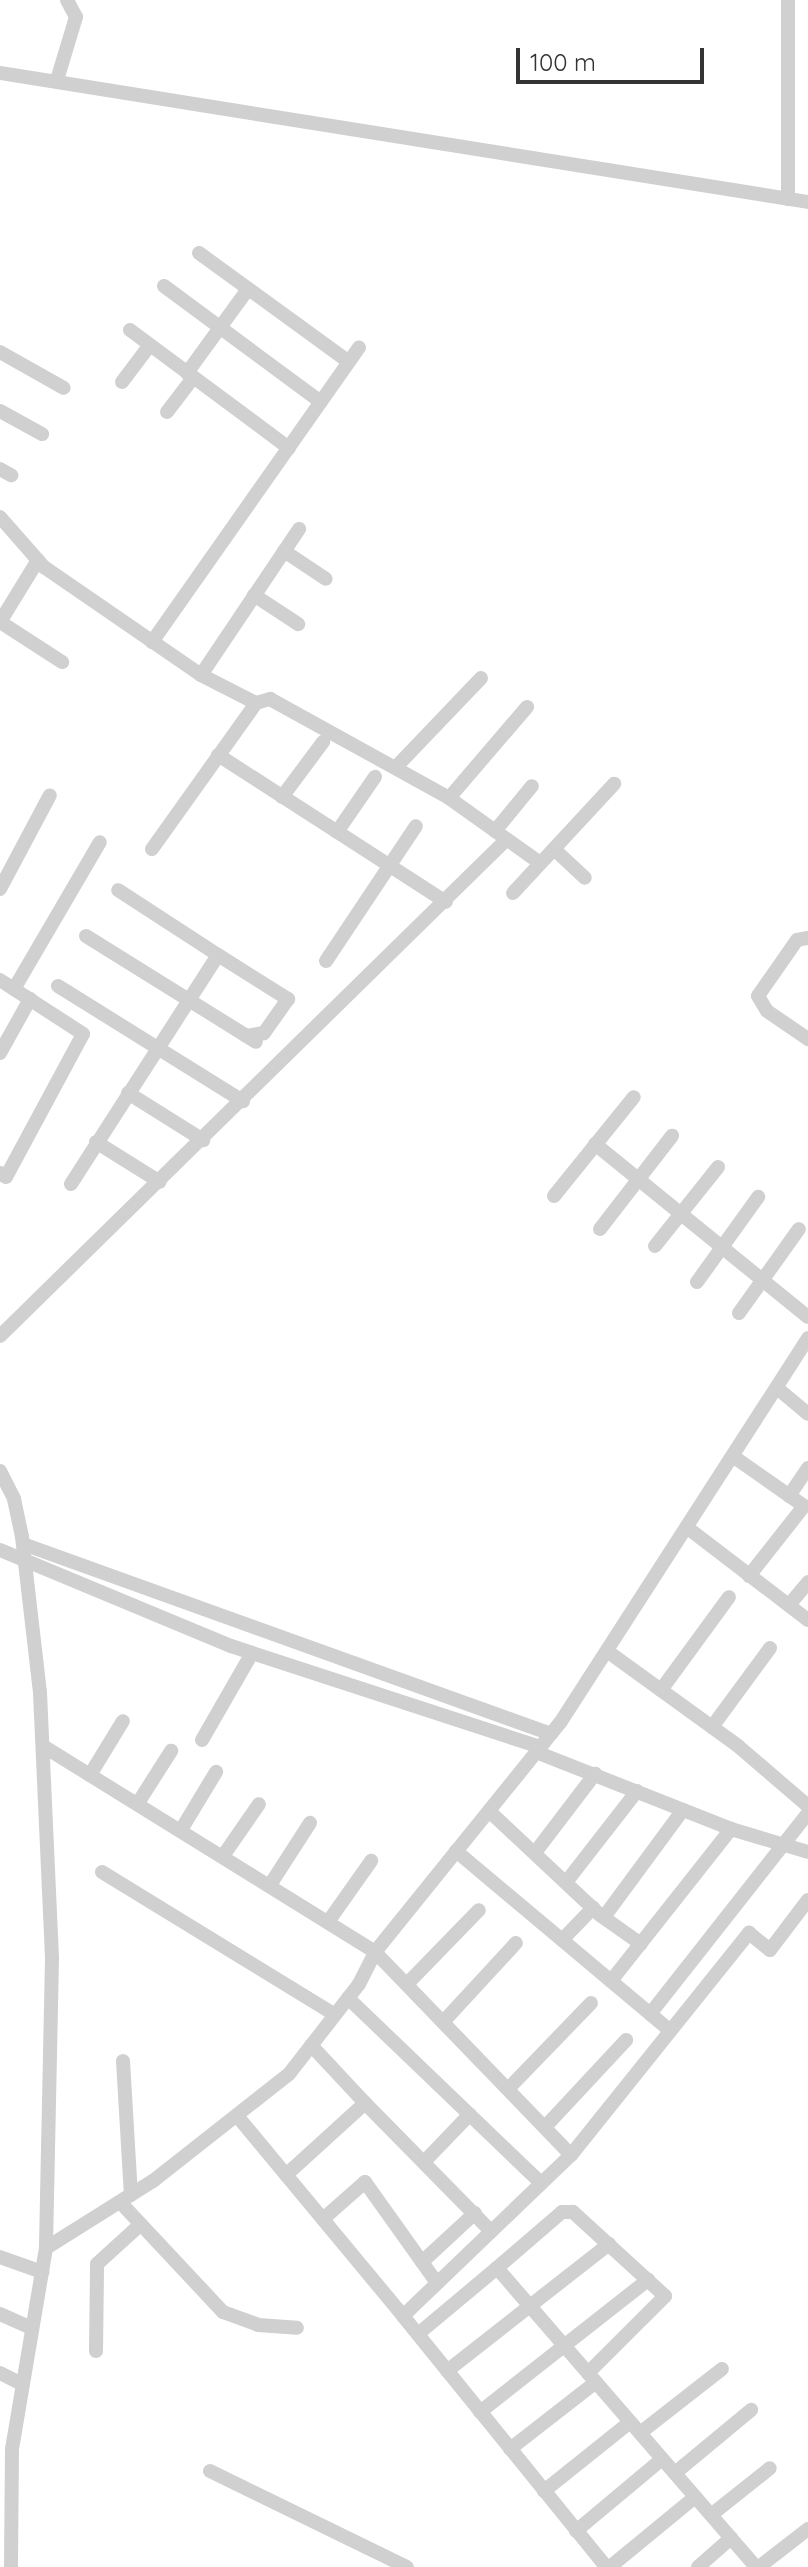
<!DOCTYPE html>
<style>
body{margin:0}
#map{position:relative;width:808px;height:2567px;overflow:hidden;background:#fff;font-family:Quicksand,sans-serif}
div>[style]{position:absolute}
.minor>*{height:14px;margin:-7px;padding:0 7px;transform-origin:7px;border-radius:7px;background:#d0d0d0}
span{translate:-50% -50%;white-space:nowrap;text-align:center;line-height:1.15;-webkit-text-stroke:8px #fff;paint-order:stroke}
.scale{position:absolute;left:516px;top:48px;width:188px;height:36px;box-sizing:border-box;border:4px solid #333;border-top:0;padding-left:10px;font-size:24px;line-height:28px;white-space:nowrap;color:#333;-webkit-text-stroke:6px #fff;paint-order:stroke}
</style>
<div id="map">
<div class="minor">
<i style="left:788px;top:0;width:199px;rotate:90deg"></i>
<i style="left:0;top:73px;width:818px;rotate:9.07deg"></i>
<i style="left:57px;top:80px;width:66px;rotate:-73.2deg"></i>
<i style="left:76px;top:17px;width:19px;rotate:-118deg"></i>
<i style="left:199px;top:253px;width:185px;rotate:36deg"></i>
<i style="left:164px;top:286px;width:195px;rotate:36.5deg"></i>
<i style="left:130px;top:330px;width:198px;rotate:36.6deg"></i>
<i style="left:0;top:352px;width:73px;rotate:29.4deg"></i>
<i style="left:187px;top:373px;width:104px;rotate:-54deg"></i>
<i style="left:122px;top:382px;width:46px;rotate:-52.9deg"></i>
<i style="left:0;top:411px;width:48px;rotate:28.7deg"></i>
<i style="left:167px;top:412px;width:43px;rotate:-52.6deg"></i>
<i style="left:0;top:469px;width:13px;rotate:29deg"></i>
<i style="left:0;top:517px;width:67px;rotate:48.7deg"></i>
<i style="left:44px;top:567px;width:191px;rotate:34.5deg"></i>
<i style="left:201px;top:675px;width:62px;rotate:27deg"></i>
<i style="left:284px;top:551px;width:50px;rotate:33.7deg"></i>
<i style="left:38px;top:560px;width:73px;rotate:121.5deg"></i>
<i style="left:0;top:622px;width:74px;rotate:32.8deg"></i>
<i style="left:254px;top:595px;width:53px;rotate:33.4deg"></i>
<i style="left:152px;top:642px;width:360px;rotate:-54.9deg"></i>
<i style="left:201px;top:675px;width:176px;rotate:-56.1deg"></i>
<i style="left:218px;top:755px;width:271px;rotate:32.8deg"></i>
<i style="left:396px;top:767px;width:123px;rotate:-46.3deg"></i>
<i style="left:282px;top:797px;width:69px;rotate:-53.3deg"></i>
<i style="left:449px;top:798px;width:120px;rotate:-49.4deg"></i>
<i style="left:495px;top:831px;width:58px;rotate:-50.6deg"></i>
<i style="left:337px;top:832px;width:67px;rotate:-55.4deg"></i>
<i style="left:152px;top:849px;width:179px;rotate:-54.5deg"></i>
<i style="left:256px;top:703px;width:15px;rotate:-16deg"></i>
<i style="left:270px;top:699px;width:205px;rotate:28.9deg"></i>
<i style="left:449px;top:798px;width:112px;rotate:35.5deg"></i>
<i style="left:554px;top:849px;width:42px;rotate:43.1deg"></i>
<i style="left:0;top:889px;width:106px;rotate:-62deg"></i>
<i style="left:513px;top:893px;width:149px;rotate:-47.2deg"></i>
<i style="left:86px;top:936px;width:200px;rotate:31.9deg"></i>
<i style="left:808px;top:938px;width:11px;rotate:170deg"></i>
<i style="left:797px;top:940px;width:68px;rotate:124.9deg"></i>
<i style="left:758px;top:996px;width:17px;rotate:59deg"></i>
<i style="left:767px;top:1011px;width:50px;rotate:34.3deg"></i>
<i style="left:218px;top:955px;width:83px;rotate:32.2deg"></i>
<i style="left:288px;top:999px;width:42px;rotate:125.2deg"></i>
<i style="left:264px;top:1033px;width:18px;rotate:171deg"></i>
<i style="left:326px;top:961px;width:162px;rotate:-56.3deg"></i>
<i style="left:0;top:980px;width:99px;rotate:33deg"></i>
<i style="left:83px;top:1034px;width:162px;rotate:118.3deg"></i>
<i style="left:6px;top:1177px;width:7px;rotate:-146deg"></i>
<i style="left:58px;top:986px;width:218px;rotate:31.9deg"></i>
<i style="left:14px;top:989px;width:170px;rotate:-59.7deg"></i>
<i style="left:0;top:1053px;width:62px;rotate:-60.9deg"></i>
<i style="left:128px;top:1093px;width:89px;rotate:32.1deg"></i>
<i style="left:96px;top:1142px;width:75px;rotate:32deg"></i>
<i style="left:595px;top:1144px;width:274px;rotate:39.1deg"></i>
<i style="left:71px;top:1184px;width:272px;rotate:-57.3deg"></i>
<i style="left:218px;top:955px;width:119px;rotate:-147deg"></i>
<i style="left:554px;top:1196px;width:127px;rotate:-51.1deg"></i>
<i style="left:600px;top:1229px;width:118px;rotate:-52.3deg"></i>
<i style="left:655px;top:1246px;width:101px;rotate:-51.4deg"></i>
<i style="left:697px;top:1282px;width:105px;rotate:-54.3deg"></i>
<i style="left:739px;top:1313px;width:103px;rotate:-54.5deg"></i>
<i style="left:0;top:1336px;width:709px;rotate:-44.43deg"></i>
<i style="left:777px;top:1388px;width:40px;rotate:40deg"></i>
<i style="left:734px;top:1457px;width:85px;rotate:35deg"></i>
<i style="left:804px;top:1506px;width:89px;rotate:128.2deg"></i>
<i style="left:0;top:1471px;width:31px;rotate:63deg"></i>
<i style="left:14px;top:1499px;width:39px;rotate:78deg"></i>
<i style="left:22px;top:1537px;width:157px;rotate:83.4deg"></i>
<i style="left:40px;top:1693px;width:266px;rotate:87.4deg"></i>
<i style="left:52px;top:1959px;width:289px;rotate:91.2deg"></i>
<i style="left:46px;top:2248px;width:204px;rotate:99.6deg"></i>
<i style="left:12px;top:2449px;width:118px;rotate:90.5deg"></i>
<i style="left:789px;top:1496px;width:34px;rotate:-56deg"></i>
<i style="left:689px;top:1529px;width:150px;rotate:37.4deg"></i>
<i style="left:23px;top:1544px;width:561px;rotate:19.79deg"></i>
<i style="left:0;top:1550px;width:250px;rotate:22.6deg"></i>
<i style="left:231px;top:1646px;width:325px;rotate:18.1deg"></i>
<i style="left:789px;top:1605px;width:30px;rotate:-50deg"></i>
<i style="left:607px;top:1651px;width:162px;rotate:35.9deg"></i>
<i style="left:738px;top:1746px;width:92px;rotate:40.6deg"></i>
<i style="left:661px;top:1690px;width:115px;rotate:-53.8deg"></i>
<i style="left:712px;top:1727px;width:98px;rotate:-53.7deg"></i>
<i style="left:202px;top:1740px;width:100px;rotate:-60.1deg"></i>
<i style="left:43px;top:1746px;width:391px;rotate:31.8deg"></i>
<i style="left:375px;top:1952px;width:282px;rotate:46deg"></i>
<i style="left:571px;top:2155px;width:285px;rotate:-51.3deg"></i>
<i style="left:749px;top:1933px;width:27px;rotate:39deg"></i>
<i style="left:770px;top:1950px;width:63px;rotate:-52.8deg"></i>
<i style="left:536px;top:1752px;width:210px;rotate:21.5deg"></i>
<i style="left:731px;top:1829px;width:80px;rotate:16.6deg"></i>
<i style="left:90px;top:1775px;width:63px;rotate:-58.6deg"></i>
<i style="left:138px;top:1803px;width:62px;rotate:-57.6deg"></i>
<i style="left:489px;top:1811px;width:152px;rotate:43.1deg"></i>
<i style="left:600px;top:1915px;width:50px;rotate:35.3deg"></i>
<i style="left:181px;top:1830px;width:68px;rotate:-58.9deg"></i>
<i style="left:537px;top:1850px;width:96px;rotate:-52.7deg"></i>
<i style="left:456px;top:1851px;width:278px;rotate:40deg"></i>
<i style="left:223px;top:1856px;width:63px;rotate:-55.3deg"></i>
<i style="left:102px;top:1872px;width:273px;rotate:31.5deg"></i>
<i style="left:567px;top:1881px;width:114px;rotate:-52.1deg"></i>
<i style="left:270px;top:1885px;width:74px;rotate:-57.2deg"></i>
<i style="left:604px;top:1917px;width:133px;rotate:-53.6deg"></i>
<i style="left:328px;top:1922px;width:75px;rotate:-54.8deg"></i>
<i style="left:562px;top:1940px;width:45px;rotate:-45.9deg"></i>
<i style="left:611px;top:1981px;width:194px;rotate:-51.7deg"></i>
<i style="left:407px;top:1984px;width:103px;rotate:-45.8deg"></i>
<i style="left:348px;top:1998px;width:267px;rotate:43.8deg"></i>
<i style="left:650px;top:2014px;width:256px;rotate:-51.8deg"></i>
<i style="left:444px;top:2021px;width:106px;rotate:-47.3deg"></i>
<i style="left:123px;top:2061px;width:134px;rotate:86.6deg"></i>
<i style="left:509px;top:2088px;width:118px;rotate:-46deg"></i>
<i style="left:365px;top:2103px;width:180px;rotate:45.5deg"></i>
<i style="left:238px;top:2117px;width:259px;rotate:50.3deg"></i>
<i style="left:403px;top:2316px;width:233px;rotate:-43.8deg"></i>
<i style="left:545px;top:2127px;width:119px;rotate:-47deg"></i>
<i style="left:424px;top:2162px;width:66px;rotate:-46.2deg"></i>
<i style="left:286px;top:2175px;width:107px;rotate:-42.3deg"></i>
<i style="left:365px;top:2103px;width:79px;rotate:-133deg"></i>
<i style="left:120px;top:2202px;width:151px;rotate:46.9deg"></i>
<i style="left:223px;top:2312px;width:37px;rotate:20deg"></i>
<i style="left:258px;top:2325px;width:39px;rotate:4deg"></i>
<i style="left:323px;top:2219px;width:56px;rotate:-41.4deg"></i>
<i style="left:365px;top:2182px;width:124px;rotate:54.5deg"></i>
<i style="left:46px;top:2248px;width:126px;rotate:-32.1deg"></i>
<i style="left:153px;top:2181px;width:173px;rotate:-38.2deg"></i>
<i style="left:289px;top:2074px;width:114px;rotate:-52.1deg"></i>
<i style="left:359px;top:1984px;width:36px;rotate:-63deg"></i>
<i style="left:375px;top:1952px;width:294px;rotate:-51.1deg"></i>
<i style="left:560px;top:1723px;width:458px;rotate:-57.2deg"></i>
<i style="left:0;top:2257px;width:45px;rotate:19.7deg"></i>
<i style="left:422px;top:2262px;width:72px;rotate:-42.8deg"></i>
<i style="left:0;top:2314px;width:34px;rotate:24deg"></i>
<i style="left:403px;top:2316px;width:323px;rotate:51deg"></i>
<i style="left:418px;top:2334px;width:103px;rotate:-39.9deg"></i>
<i style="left:96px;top:2351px;width:87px;rotate:-89.3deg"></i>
<i style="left:97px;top:2264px;width:59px;rotate:-42.3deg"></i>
<i style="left:447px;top:2371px;width:206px;rotate:-38.1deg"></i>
<i style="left:0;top:2373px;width:25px;rotate:27deg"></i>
<i style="left:588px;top:2373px;width:109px;rotate:-45deg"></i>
<i style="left:665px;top:2296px;width:125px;rotate:-137.6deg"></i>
<i style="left:573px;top:2212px;width:11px;rotate:180deg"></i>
<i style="left:562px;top:2212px;width:86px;rotate:139.3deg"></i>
<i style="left:497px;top:2268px;width:396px;rotate:49.1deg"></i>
<i style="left:480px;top:2412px;width:214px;rotate:-38.2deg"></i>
<i style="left:640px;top:2433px;width:104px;rotate:-38deg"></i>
<i style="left:510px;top:2449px;width:109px;rotate:-37.9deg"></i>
<i style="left:210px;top:2471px;width:219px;rotate:26deg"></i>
<i style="left:675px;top:2473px;width:99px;rotate:-39.7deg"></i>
<i style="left:544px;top:2491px;width:110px;rotate:-38.7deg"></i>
<i style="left:711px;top:2515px;width:75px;rotate:-38.5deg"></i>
<i style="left:576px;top:2531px;width:112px;rotate:-39.9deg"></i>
<i style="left:610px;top:2567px;width:110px;rotate:-39.5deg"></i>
<i style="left:698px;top:2567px;width:44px;rotate:-41.3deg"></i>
<i style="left:759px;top:2567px;width:62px;rotate:-37.8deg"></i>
</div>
<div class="scale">100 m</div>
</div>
